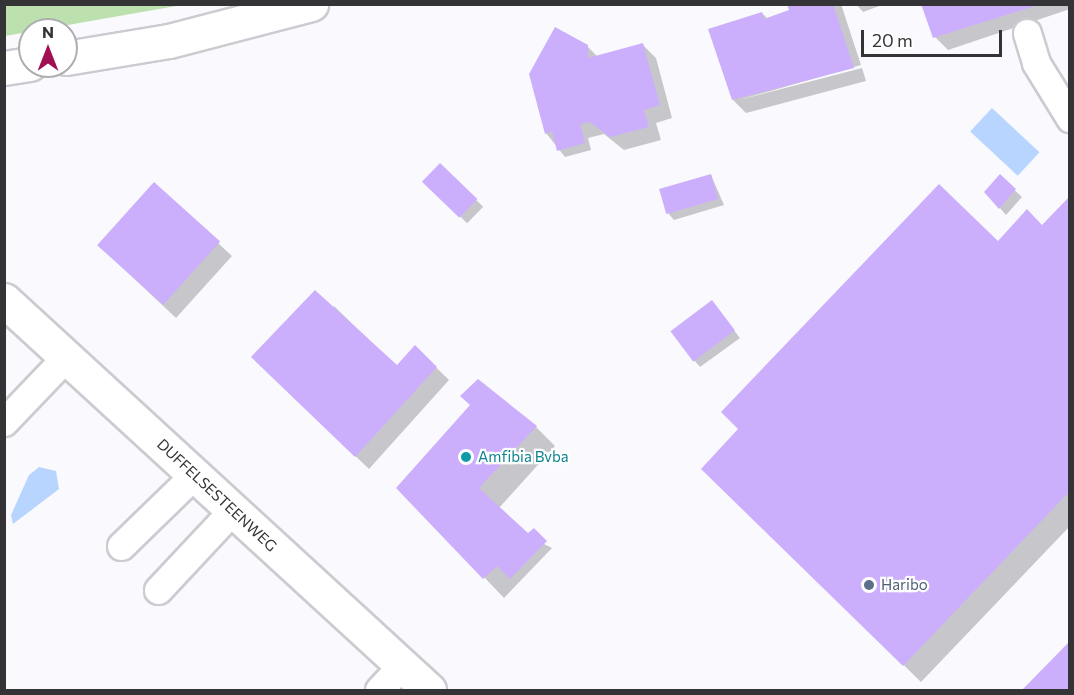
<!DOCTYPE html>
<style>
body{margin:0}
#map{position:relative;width:1074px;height:695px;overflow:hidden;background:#f9f9fe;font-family:Commissioner,sans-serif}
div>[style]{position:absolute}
.green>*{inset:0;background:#bde1ae}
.water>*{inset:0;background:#b7d5ff;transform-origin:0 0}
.shadow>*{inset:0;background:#0003;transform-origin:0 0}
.building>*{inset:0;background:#ccaffc;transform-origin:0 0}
.roads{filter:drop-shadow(2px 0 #cbcbd1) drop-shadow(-2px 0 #cbcbd1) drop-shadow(0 2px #cbcbd1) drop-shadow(0 -2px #cbcbd1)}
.lane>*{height:27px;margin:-13.5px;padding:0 13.5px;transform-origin:13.5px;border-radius:13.5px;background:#fff}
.street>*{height:33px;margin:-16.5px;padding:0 16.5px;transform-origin:16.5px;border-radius:16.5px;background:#fff}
.secondary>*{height:33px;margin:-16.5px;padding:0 16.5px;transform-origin:16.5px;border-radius:16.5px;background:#fff}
.dots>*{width:16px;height:16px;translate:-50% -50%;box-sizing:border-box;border:3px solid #fff;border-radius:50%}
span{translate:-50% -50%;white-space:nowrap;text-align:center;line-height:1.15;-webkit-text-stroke:4.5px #fff;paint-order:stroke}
.culture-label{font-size:15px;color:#0d838f}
.left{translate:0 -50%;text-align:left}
.street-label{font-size:15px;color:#343437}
.service-label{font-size:15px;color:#4e5e75}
.frame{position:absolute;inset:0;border:6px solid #343437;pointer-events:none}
.north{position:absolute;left:18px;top:18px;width:60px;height:60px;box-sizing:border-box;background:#fff;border:2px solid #aeaeaf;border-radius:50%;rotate:0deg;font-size:16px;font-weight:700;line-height:24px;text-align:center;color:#343437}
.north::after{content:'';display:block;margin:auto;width:21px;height:27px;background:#a20f53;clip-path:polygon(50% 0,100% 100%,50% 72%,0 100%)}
.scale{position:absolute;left:861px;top:30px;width:141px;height:27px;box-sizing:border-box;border:3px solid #343437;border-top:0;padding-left:8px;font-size:18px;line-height:21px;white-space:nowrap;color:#343437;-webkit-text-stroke:4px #fff;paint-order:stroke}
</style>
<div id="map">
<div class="green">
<i style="clip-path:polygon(5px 4px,182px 4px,182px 5px,5px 36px)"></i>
</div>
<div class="water">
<i style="left:992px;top:108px;width:65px;height:32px;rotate:43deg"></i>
<i style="clip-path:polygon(39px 467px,56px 471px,59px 489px,13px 524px,11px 515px,29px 475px)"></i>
</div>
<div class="shadow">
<i style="clip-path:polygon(789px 4px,841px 4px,861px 65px,739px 100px,862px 68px,866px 81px,746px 113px,733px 100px,762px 13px,768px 19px,791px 11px)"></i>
<i style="clip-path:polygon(856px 4px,885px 4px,863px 12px)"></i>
<i style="clip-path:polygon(923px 4px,1070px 4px,1070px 9px,948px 50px,935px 37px)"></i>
<i style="clip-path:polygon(643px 45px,656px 58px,672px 118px,656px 123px,661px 140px,624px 150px,604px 134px,588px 138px,591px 150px,565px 157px,546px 133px,587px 46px,598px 57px)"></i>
<i style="left:440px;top:165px;width:60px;height:23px;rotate:44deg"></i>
<i style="clip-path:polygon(711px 175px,724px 205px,674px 220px,668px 213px)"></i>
<i style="clip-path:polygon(1000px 177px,1022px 197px,1006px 215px,986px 192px)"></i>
<i style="clip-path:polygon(154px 184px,232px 256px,176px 318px,110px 256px)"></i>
<i style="clip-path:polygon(1070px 198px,1070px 526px,921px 682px,703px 469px,998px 243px,1042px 227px)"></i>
<i style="clip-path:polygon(712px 302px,740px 338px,700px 367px,694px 360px)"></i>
<i style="clip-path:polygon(334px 306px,397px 367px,415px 347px,449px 380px,369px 469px,284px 388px)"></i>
<i style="clip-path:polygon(536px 427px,555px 446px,499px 508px,528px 536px,552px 548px,504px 598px,418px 508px)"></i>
<i style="clip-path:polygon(1070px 644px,1070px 690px,1024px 690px)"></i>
</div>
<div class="building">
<i style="clip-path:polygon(787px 4px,833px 4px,854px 68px,732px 100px,708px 29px,762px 12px,764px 19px,789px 10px)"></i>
<i style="clip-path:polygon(921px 4px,1038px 4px,1038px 5px,933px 38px)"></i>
<i style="clip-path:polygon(555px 27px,588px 45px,588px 58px,643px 43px,660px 105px,644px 110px,649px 127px,610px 137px,590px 122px,580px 124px,585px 143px,557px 151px,552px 131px,545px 134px,529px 74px)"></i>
<i style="left:440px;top:163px;width:52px;height:26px;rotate:44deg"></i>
<i style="left:711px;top:174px;width:26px;height:54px;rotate:74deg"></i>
<i style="clip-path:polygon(1000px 174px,1016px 189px,999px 209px,984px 192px)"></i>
<i style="left:154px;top:182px;width:89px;height:85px;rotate:42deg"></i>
<i style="clip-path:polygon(939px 184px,998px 241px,1027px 209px,1042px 225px,1070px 196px,1070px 491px,903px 666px,701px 469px,738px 429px,721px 412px)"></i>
<i style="clip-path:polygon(315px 290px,397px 365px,415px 345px,437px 367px,355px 457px,251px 357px)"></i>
<i style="left:712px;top:300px;width:38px;height:52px;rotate:53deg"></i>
<i style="clip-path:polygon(478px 379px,537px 426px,479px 488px,528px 533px,534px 528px,547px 541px,510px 579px,497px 566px,483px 579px,396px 488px,470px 405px,460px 396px)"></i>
<i style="clip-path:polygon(1070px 641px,1070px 690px,1022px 690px)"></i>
</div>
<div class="roads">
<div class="lane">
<i style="left:1027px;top:33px;width:31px;rotate:73deg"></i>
<i style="left:1036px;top:63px;width:65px;rotate:58.3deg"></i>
<i style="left:4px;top:422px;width:91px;rotate:-46.3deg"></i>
<i style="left:121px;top:546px;width:102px;rotate:-44.2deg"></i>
<i style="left:158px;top:590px;width:108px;rotate:-46.9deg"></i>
<i style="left:379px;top:690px;width:34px;rotate:-47deg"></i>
</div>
<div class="street">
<i style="left:66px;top:58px;width:104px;rotate:-9.4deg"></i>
<i style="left:169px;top:41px;width:147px;rotate:-14.6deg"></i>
<i style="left:4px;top:68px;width:26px;rotate:-9deg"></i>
</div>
<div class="secondary">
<i style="left:4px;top:300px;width:577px;rotate:42.54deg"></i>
</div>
</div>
<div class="dots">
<i style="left:466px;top:457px;background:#0f9aa8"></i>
<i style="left:869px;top:585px;background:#5c6f8a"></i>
</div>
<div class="culture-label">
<span class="left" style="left:478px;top:457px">Amfibia Bvba</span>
</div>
<div class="street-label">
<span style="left:217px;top:495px;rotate:43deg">DUFFELSESTEENWEG</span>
</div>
<div class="service-label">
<span class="left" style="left:881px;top:585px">Haribo</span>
</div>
<div class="frame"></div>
<div class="north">N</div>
<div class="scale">20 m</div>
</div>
